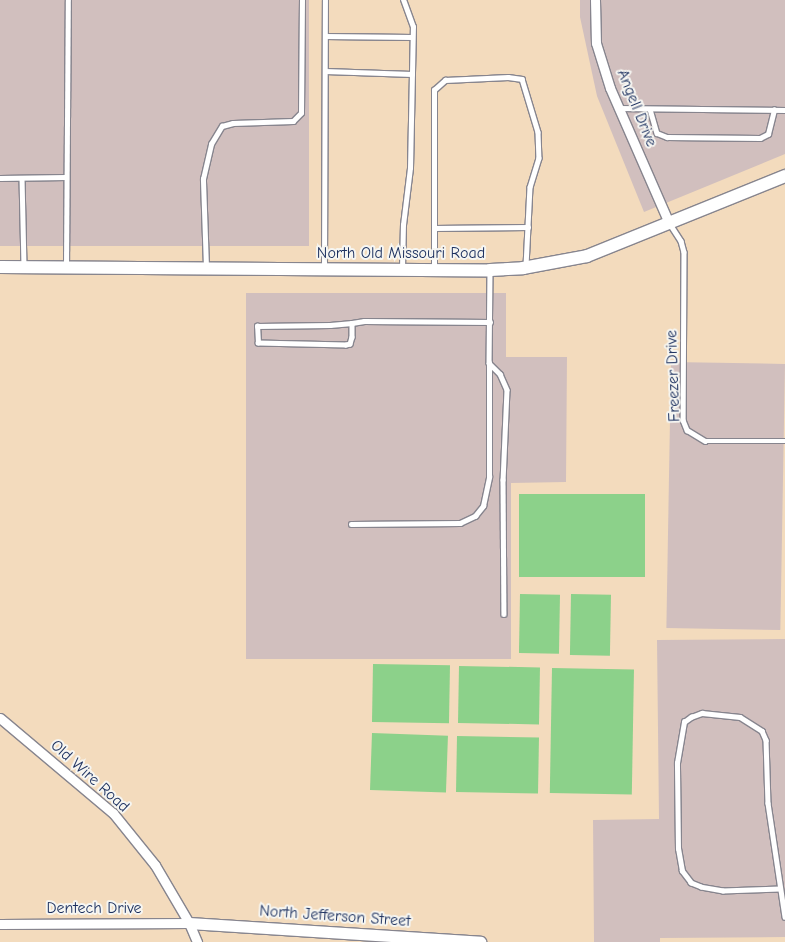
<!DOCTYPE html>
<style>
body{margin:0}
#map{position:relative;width:785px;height:942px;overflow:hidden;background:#f3dbbd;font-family:"Comic Neue",sans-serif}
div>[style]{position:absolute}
.industrial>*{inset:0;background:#d1bfbe;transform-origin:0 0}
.green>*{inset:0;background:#8cd18a;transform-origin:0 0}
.roads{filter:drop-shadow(1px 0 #87858e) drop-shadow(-1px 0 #87858e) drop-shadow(0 1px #87858e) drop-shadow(0 -1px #87858e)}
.service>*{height:4.5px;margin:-2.25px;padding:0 2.25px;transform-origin:2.25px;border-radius:2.25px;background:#fff}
.minor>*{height:9px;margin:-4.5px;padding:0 4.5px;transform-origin:4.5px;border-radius:4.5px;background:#fff}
.tertiary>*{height:11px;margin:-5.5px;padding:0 5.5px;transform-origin:5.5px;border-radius:5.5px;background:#fff}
.secondary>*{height:12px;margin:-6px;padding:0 6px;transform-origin:6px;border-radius:6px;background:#fff}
span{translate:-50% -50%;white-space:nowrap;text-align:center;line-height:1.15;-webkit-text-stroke:4px #f6f6f2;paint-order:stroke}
.street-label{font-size:16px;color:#1b2f5e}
</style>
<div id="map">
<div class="industrial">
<i style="left:0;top:0;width:309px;height:246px"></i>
<i style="clip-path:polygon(580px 0,785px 0,785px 154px,644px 212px,597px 96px,580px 17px)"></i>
<i style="clip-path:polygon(246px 293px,506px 293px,506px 357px,567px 357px,566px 482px,511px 483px,511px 659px,246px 659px)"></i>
<i style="left:671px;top:362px;width:114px;height:266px;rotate:1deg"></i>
<i style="clip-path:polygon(785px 639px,785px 937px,660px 938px,660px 942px,594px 942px,593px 820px,659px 819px,657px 640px)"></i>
</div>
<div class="green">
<i style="left:519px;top:494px;width:126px;height:83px"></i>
<i style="left:520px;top:594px;width:40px;height:59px;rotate:1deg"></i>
<i style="left:571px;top:594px;width:40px;height:61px;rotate:1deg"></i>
<i style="left:373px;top:664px;width:77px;height:58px;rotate:1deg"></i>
<i style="left:459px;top:666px;width:81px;height:57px;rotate:1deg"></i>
<i style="left:552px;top:668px;width:82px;height:125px;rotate:1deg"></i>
<i style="left:372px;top:733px;width:76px;height:57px;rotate:2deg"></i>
<i style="left:457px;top:736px;width:82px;height:56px;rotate:1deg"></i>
</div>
<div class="roads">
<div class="service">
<i style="left:325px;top:36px;width:87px;rotate:0.7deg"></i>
<i style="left:325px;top:71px;width:87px;rotate:2deg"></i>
<i style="left:619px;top:108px;width:166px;rotate:0.7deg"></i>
<i style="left:650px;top:109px;width:25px;rotate:74deg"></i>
<i style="left:657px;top:133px;width:11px;rotate:22deg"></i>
<i style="left:667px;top:137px;width:93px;rotate:0.6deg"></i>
<i style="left:760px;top:138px;width:9px;rotate:-27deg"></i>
<i style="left:768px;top:134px;width:25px;rotate:-76deg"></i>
<i style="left:0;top:178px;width:66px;rotate:-0.9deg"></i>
<i style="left:22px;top:178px;width:87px;rotate:88.7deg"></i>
<i style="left:670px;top:224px;width:20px;rotate:57deg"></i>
<i style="left:681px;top:241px;width:11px;rotate:75deg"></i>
<i style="left:684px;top:252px;width:168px;rotate:90.3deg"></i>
<i style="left:683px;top:420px;width:11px;rotate:68deg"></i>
<i style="left:687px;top:430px;width:21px;rotate:31deg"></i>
<i style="left:705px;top:441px;width:80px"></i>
<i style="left:434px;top:228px;width:94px;rotate:-0.6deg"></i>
<i style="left:66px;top:266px;width:266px;rotate:-89.6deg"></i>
<i style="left:206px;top:267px;width:88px;rotate:-92deg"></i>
<i style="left:203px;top:179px;width:36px;rotate:-77deg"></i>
<i style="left:211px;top:144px;width:21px;rotate:-59deg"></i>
<i style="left:222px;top:126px;width:11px;rotate:-15deg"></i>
<i style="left:233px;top:123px;width:60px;rotate:-1.9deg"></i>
<i style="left:293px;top:121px;width:11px;rotate:-45deg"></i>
<i style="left:301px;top:113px;width:113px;rotate:-89.5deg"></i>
<i style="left:402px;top:268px;width:43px;rotate:-88.7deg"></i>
<i style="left:403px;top:225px;width:57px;rotate:-83deg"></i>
<i style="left:410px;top:168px;width:141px;rotate:-88.8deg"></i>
<i style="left:413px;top:27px;width:29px;rotate:-110deg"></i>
<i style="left:324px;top:269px;width:269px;rotate:-89.8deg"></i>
<i style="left:434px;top:269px;width:179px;rotate:-90deg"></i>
<i style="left:434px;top:90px;width:15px;rotate:-42deg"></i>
<i style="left:445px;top:80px;width:63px;rotate:-2.7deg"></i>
<i style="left:508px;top:77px;width:14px;rotate:8deg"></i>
<i style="left:522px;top:79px;width:55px;rotate:73.2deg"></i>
<i style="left:538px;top:132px;width:26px;rotate:88deg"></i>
<i style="left:539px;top:158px;width:30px;rotate:107deg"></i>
<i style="left:530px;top:187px;width:79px;rotate:92.9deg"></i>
<i style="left:490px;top:271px;width:92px;rotate:90.6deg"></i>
<i style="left:489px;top:363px;width:16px;rotate:45deg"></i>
<i style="left:500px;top:374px;width:17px;rotate:66deg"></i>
<i style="left:507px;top:390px;width:90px;rotate:92.5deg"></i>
<i style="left:503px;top:480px;width:134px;rotate:89.6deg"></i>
<i style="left:352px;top:323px;width:14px;rotate:90deg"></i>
<i style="left:352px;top:337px;width:7px;rotate:106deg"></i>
<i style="left:350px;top:344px;width:4px;rotate:166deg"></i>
<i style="left:346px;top:345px;width:88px;rotate:-178.7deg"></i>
<i style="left:258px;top:343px;width:17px;rotate:-93deg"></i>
<i style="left:257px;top:326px;width:73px;rotate:-0.8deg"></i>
<i style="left:330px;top:325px;width:22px;rotate:-5deg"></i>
<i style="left:352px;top:323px;width:12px;rotate:-9deg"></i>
<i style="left:364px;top:321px;width:126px;rotate:0.5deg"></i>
<i style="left:351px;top:524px;width:109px;rotate:-0.5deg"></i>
<i style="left:460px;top:523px;width:17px;rotate:-25deg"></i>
<i style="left:475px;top:516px;width:13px;rotate:-51deg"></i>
<i style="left:483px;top:506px;width:30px;rotate:-78deg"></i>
<i style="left:489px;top:477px;width:114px;rotate:-90deg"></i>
<i style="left:780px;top:889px;width:57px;rotate:178deg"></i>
<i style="left:723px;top:891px;width:22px;rotate:-170deg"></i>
<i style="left:701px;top:887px;width:11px;rotate:-158deg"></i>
<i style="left:691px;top:883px;width:15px;rotate:-127deg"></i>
<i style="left:682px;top:871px;width:22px;rotate:-100deg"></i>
<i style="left:678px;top:849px;width:86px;rotate:-90.7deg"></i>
<i style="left:677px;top:763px;width:42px;rotate:-80.3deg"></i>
<i style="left:684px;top:722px;width:9px;rotate:-36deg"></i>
<i style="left:691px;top:717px;width:12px;rotate:-20deg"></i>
<i style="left:702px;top:713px;width:38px;rotate:6deg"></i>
<i style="left:740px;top:717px;width:26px;rotate:32deg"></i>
<i style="left:762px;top:731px;width:10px;rotate:66deg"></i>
<i style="left:766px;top:740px;width:63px;rotate:88.2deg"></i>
<i style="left:768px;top:803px;width:115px;rotate:81.5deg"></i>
</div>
<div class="minor">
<i style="left:595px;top:0;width:43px;rotate:88.7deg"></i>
<i style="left:596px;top:43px;width:47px;rotate:72.7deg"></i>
<i style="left:610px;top:88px;width:147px;rotate:66.4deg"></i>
<i style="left:0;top:718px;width:148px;rotate:40.1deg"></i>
<i style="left:113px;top:813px;width:67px;rotate:51.1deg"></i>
<i style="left:155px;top:865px;width:67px;rotate:59.6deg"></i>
<i style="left:189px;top:923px;width:21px;rotate:67deg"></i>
<i style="left:0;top:924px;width:189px;rotate:-0.3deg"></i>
</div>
<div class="tertiary">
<i style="left:189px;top:923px;width:292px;rotate:3.7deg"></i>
</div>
<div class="secondary">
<i style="left:0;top:267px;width:490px;rotate:0.4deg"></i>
<i style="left:490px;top:270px;width:33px;rotate:-3deg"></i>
<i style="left:523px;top:268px;width:65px;rotate:-10.6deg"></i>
<i style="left:587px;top:256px;width:214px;rotate:-22deg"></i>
</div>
</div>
<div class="street-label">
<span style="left:637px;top:108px;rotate:68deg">Angell Drive</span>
<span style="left:401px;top:253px">North Old Missouri Road</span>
<span style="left:673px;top:376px;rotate:-92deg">Freezer Drive</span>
<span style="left:90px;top:776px;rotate:42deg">Old Wire Road</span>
<span style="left:94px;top:908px">Dentech Drive</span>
<span style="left:335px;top:916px;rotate:4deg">North Jefferson Street</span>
</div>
</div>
